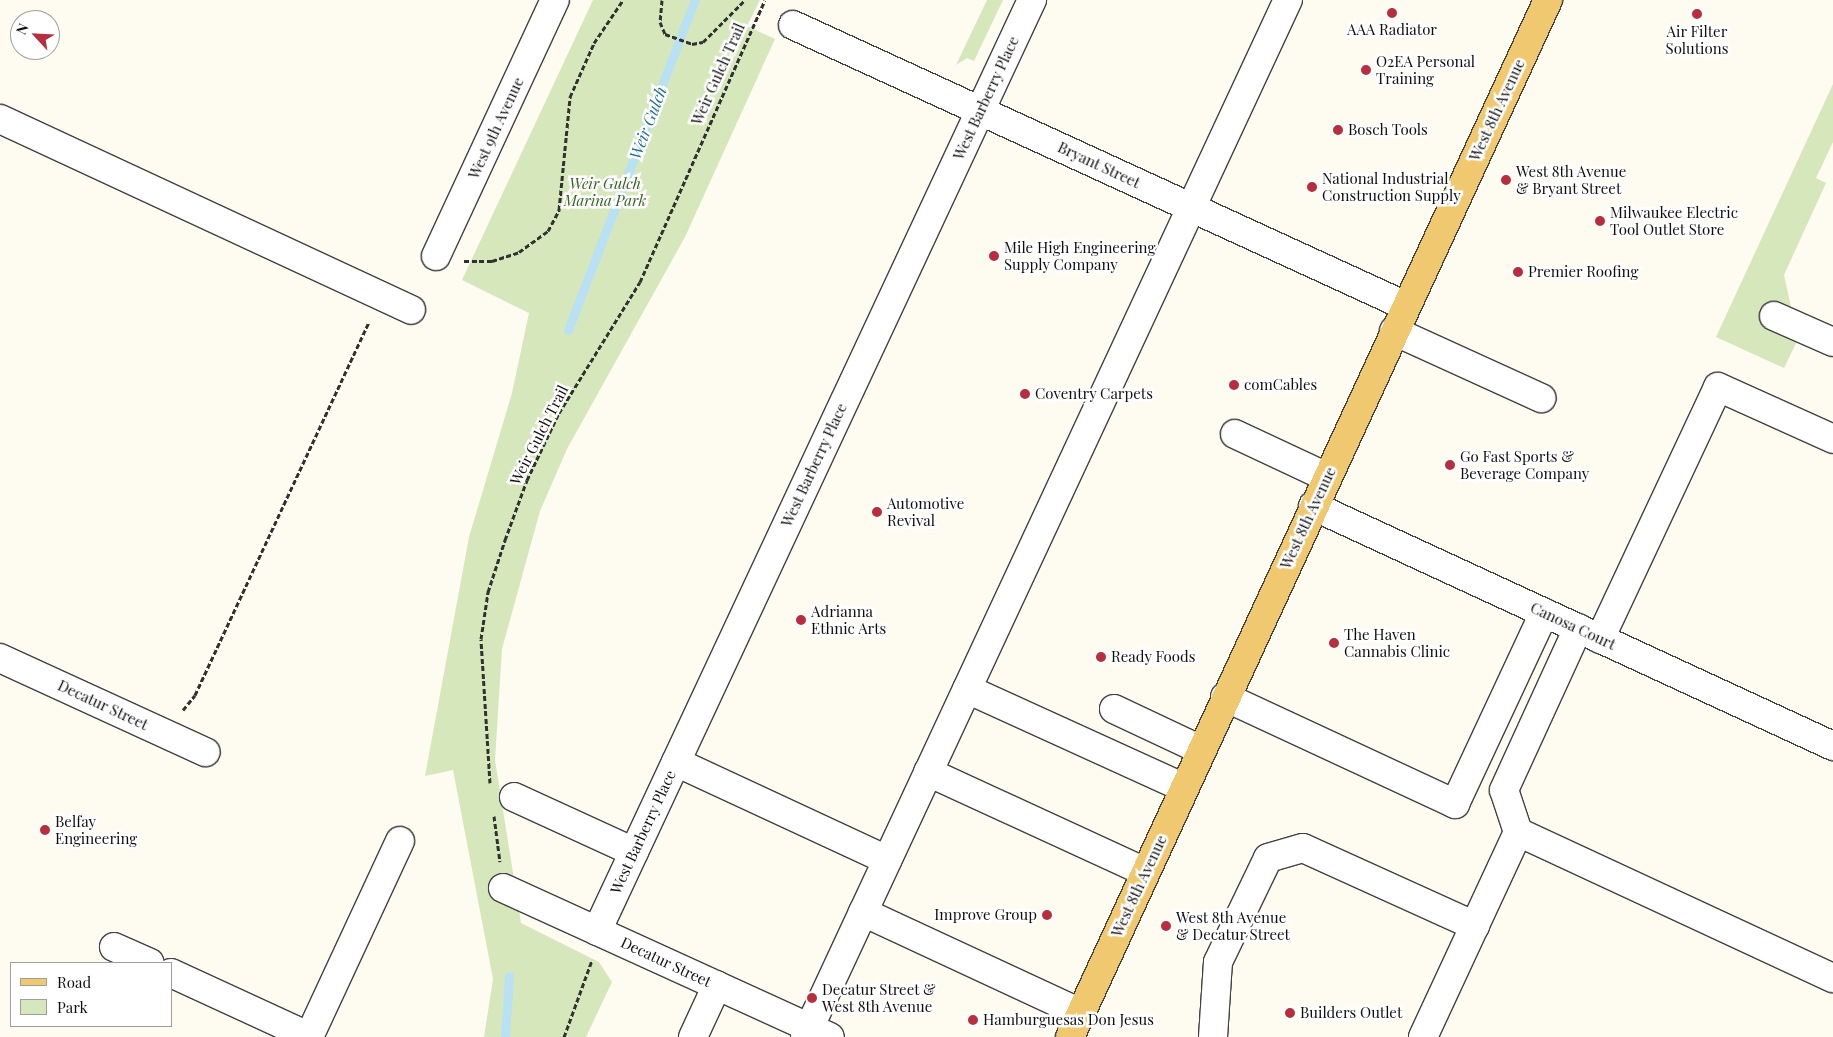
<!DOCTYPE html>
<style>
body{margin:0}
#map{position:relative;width:1833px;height:1037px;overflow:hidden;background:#fefbf1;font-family:"Playfair Display",serif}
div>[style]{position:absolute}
.green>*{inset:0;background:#d6e7bc}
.stream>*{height:9px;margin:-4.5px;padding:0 4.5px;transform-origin:4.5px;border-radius:4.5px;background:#b9e1f3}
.path>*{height:3px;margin-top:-1.5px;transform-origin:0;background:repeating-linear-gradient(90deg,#313131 0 5px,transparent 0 7.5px)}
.roads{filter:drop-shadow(1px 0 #424242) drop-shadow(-1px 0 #424242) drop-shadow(0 1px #424242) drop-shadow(0 -1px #424242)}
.minor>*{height:28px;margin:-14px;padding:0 14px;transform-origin:14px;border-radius:14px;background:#fff}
.major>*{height:28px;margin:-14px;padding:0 14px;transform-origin:14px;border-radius:14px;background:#f0c86f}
.dots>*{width:14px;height:14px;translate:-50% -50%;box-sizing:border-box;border:2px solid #fff;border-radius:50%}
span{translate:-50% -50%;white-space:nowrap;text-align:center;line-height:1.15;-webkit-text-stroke:5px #fff;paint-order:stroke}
.poi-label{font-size:15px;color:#0f0f0f}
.left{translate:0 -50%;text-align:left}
.right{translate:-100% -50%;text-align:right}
.street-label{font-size:15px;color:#0f0f0f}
.park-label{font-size:15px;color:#346322;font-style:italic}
.water-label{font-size:16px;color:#1e6d9a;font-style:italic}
.legend{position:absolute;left:10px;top:962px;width:162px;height:65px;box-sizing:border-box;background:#fff;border:1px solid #9f9f9f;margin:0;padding:6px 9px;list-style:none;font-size:15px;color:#0f0f0f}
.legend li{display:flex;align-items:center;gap:10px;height:25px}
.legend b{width:25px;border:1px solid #9f9f9f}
.north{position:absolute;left:10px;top:10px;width:50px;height:50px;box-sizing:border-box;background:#fff;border:1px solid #9f9f9f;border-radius:50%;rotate:295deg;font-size:14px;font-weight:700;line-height:20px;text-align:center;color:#0f0f0f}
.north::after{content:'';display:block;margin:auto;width:18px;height:22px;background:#b72e3e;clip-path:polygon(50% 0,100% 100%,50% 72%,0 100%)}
</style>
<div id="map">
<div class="green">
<i style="clip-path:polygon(593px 0,760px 0,747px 26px,775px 39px,685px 237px,567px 449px,540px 511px,502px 649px,495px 760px,521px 923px,599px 962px,612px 982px,586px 1037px,484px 1037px,493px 979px,453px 770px,425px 776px,469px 537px,512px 393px,529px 313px,462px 280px)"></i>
<i style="clip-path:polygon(987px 0,1003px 0,974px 61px,967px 58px,956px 65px)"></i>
<i style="clip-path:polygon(1833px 84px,1833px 142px,1816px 178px,1826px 183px,1784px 275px,1798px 339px,1784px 368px,1716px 337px)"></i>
</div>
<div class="stream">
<i style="left:568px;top:330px;width:354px;rotate:-69deg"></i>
<i style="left:505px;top:1037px;width:61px;rotate:-86.2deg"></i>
</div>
<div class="path">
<i style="left:662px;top:0;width:22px;rotate:95deg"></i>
<i style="left:660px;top:22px;width:13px;rotate:67deg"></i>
<i style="left:665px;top:34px;width:29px;rotate:20deg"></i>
<i style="left:692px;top:44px;width:11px;rotate:-10deg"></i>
<i style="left:703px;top:42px;width:59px;rotate:-45deg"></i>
<i style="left:464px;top:261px;width:28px"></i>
<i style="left:492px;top:261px;width:28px;rotate:-18deg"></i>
<i style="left:519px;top:252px;width:36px;rotate:-36deg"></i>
<i style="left:548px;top:231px;width:24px;rotate:-62deg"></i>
<i style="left:559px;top:210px;width:114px;rotate:-84.4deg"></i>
<i style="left:570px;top:97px;width:59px;rotate:-66deg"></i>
<i style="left:594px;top:43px;width:52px;rotate:-56deg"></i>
<i style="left:183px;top:710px;width:19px;rotate:-51deg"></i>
<i style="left:195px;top:695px;width:412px;rotate:-65deg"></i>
<i style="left:490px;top:783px;width:144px;rotate:-93.6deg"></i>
<i style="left:481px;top:639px;width:48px;rotate:-81.5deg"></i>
<i style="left:488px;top:592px;width:55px;rotate:-71.9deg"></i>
<i style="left:505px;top:540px;width:64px;rotate:-69.9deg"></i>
<i style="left:527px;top:480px;width:74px;rotate:-64.5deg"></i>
<i style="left:559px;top:413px;width:154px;rotate:-58.3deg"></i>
<i style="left:640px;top:282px;width:308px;rotate:-66.1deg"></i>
<i style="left:494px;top:816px;width:46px;rotate:82.6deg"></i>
<i style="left:564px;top:1037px;width:82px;rotate:-70deg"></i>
</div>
<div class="roads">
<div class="minor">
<i style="left:793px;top:25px;width:674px;rotate:24.63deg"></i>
<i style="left:0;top:119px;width:453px;rotate:24.9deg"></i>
<i style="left:436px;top:256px;width:282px;rotate:-65.1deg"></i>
<i style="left:1774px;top:316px;width:64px;rotate:23.8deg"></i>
<i style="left:1394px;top:331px;width:162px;rotate:24.5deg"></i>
<i style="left:1235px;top:434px;width:102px;rotate:25.1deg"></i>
<i style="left:1313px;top:506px;width:573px;rotate:24.78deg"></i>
<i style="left:1600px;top:639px;width:278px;rotate:-64.9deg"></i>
<i style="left:1718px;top:387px;width:126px;rotate:24.3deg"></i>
<i style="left:0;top:658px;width:226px;rotate:24.6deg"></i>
<i style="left:967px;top:689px;width:239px;rotate:24.5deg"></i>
<i style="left:1225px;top:697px;width:254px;rotate:24.9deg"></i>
<i style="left:1455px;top:804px;width:211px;rotate:-65deg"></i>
<i style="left:1114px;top:709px;width:96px;rotate:25.2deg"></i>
<i style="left:676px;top:762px;width:233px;rotate:24.9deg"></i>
<i style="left:928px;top:772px;width:239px;rotate:24.7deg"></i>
<i style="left:514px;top:797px;width:132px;rotate:24.6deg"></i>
<i style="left:1518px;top:832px;width:347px;rotate:24.9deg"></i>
<i style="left:503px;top:888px;width:359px;rotate:24.5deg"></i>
<i style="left:863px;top:912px;width:240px;rotate:24.9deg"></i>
<i style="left:597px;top:931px;width:1028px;rotate:-64.96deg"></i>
<i style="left:114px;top:947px;width:39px;rotate:24deg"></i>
<i style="left:171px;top:973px;width:153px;rotate:24.7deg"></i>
<i style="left:309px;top:1037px;width:216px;rotate:-65.1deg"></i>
<i style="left:693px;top:1037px;width:57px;rotate:-65.2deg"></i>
<i style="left:805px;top:1037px;width:1144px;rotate:-65.03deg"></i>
<i style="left:1213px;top:1037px;width:75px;rotate:-86.2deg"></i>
<i style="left:1218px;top:962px;width:115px;rotate:-64.3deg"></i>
<i style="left:1268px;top:858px;width:36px;rotate:-16deg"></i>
<i style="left:1303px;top:848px;width:189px;rotate:24.4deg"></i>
<i style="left:1423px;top:1037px;width:226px;rotate:-65.1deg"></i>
<i style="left:1518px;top:832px;width:44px;rotate:-108.4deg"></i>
<i style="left:1504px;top:790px;width:178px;rotate:-65.4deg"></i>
</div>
<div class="major">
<i style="left:1070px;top:1037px;width:1142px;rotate:-65.25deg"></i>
</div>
</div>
<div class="dots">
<i style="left:1392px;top:13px;background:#b72e3e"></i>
<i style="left:1697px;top:14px;background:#b72e3e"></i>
<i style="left:1366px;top:70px;background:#b72e3e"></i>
<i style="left:1338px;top:130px;background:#b72e3e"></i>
<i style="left:1506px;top:180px;background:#b72e3e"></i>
<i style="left:1312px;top:187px;background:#b72e3e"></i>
<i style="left:1600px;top:221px;background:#b72e3e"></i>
<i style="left:994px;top:256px;background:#b72e3e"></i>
<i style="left:1518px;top:272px;background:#b72e3e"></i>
<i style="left:1234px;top:385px;background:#b72e3e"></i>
<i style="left:1025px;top:394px;background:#b72e3e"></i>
<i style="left:1450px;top:465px;background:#b72e3e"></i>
<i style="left:877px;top:512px;background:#b72e3e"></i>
<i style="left:801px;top:620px;background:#b72e3e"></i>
<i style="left:1334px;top:643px;background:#b72e3e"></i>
<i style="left:1101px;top:657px;background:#b72e3e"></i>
<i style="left:45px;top:830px;background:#b72e3e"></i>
<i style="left:1047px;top:915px;background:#b72e3e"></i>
<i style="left:1166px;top:926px;background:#b72e3e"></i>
<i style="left:812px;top:998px;background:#b72e3e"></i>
<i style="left:1290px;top:1013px;background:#b72e3e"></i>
<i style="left:973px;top:1020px;background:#b72e3e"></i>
</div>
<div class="poi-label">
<span style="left:1392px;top:30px">AAA Radiator</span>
<span style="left:1697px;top:40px">Air Filter<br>Solutions</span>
<span class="left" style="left:1376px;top:70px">O2EA Personal<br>Training</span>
<span class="left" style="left:1348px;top:130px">Bosch Tools</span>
<span class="left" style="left:1516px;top:180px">West 8th Avenue<br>&amp; Bryant Street</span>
<span class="left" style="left:1322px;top:187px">National Industrial<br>Construction Supply</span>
<span class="left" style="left:1610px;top:221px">Milwaukee Electric<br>Tool Outlet Store</span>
<span class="left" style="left:1004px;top:256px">Mile High Engineering<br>Supply Company</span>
<span class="left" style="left:1528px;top:272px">Premier Roofing</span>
<span class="left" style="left:1244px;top:385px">comCables</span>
<span class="left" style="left:1035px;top:394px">Coventry Carpets</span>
<span class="left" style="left:1460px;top:465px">Go Fast Sports &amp;<br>Beverage Company</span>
<span class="left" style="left:887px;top:512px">Automotive<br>Revival</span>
<span class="left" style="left:811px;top:620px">Adrianna<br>Ethnic Arts</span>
<span class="left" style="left:1344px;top:643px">The Haven<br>Cannabis Clinic</span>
<span class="left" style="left:1111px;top:657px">Ready Foods</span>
<span class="left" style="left:55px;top:830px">Belfay<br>Engineering</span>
<span class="right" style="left:1037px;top:915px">Improve Group</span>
<span class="left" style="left:1176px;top:926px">West 8th Avenue<br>&amp; Decatur Street</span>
<span class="left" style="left:822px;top:998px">Decatur Street &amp;<br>West 8th Avenue</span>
<span class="left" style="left:1300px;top:1013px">Builders Outlet</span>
<span class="left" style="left:983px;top:1020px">Hamburguesas Don Jesus</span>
</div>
<div class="street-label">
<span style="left:718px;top:74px;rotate:-66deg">Weir Gulch Trail</span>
<span style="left:986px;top:98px;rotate:-65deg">West Barberry Place</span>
<span style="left:1497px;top:110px;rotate:-65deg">West 8th Avenue</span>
<span style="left:496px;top:128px;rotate:-65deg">West 9th Avenue</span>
<span style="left:1099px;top:165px;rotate:25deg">Bryant Street</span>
<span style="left:539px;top:435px;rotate:-63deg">Weir Gulch Trail</span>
<span style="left:814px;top:465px;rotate:-65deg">West Barberry Place</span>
<span style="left:1308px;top:518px;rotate:-65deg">West 8th Avenue</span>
<span style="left:1573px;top:626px;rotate:25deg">Canosa Court</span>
<span style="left:103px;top:705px;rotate:25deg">Decatur Street</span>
<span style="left:643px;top:832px;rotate:-65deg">West Barberry Place</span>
<span style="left:1139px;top:886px;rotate:-65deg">West 8th Avenue</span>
<span style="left:666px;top:962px;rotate:25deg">Decatur Street</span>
</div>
<div class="park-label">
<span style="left:605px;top:192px">Weir Gulch<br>Marina Park</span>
</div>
<div class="water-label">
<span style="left:648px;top:123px;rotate:-69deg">Weir Gulch</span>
</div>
<ul class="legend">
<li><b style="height:6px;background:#f0c86f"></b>Road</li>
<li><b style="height:14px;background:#d6e7bc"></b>Park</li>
</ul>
<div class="north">N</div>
</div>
